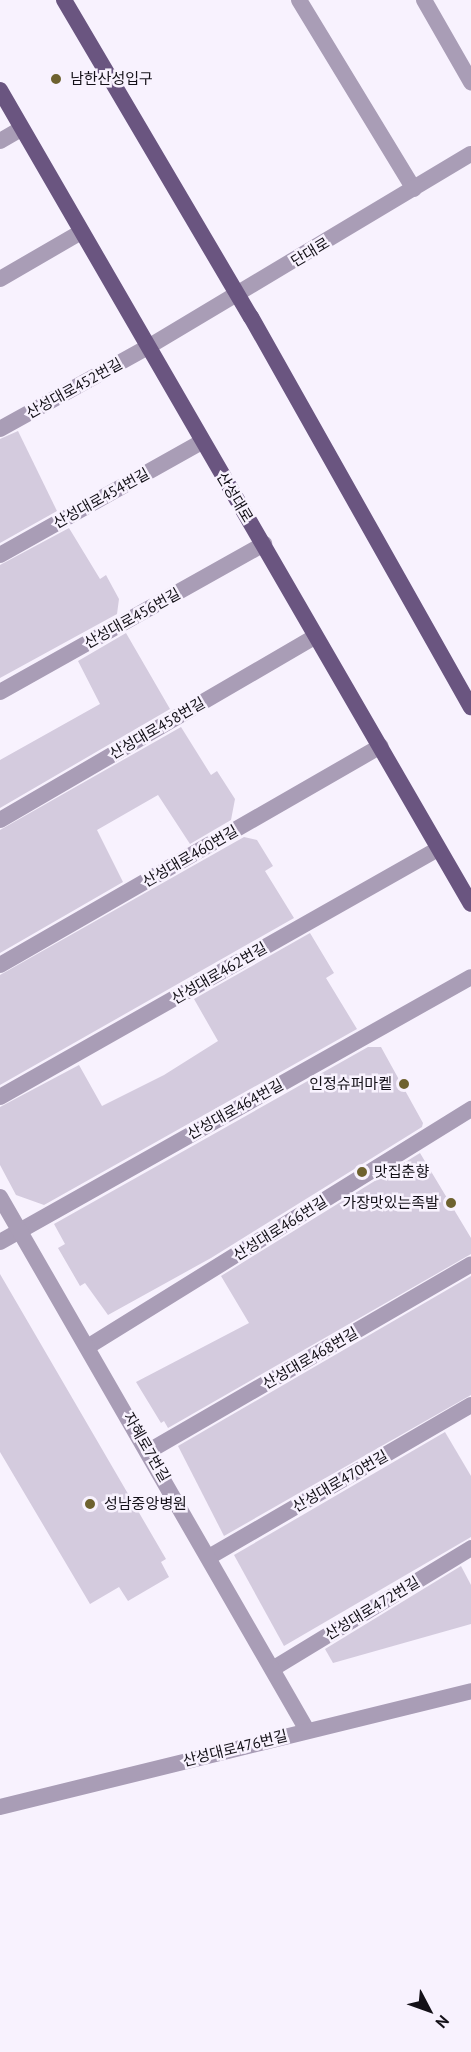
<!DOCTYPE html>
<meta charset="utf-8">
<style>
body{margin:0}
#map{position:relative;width:471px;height:2052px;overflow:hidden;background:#f8f2fe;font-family:"PT Sans","Noto Sans KR",sans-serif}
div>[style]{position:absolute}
.building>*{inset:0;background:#d4cbde}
.service>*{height:16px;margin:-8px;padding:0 8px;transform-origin:8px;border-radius:8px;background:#a99db6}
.minor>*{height:16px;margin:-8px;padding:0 8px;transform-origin:8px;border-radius:8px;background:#a99db6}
.primary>*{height:16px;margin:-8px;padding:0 8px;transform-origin:8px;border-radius:8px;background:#6a5580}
.dots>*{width:16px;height:16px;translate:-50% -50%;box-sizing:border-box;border:3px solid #f8f2fe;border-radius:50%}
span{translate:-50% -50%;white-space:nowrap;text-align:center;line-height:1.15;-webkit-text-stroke:5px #f8f2fe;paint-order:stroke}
.poi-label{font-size:15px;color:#141118}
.left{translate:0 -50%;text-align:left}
.right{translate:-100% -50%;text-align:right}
.street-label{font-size:15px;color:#141118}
.north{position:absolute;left:399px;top:1980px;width:60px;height:60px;-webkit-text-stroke:4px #f8f2fe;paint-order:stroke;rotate:131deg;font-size:16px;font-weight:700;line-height:24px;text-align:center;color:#141118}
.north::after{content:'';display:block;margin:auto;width:21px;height:27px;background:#141118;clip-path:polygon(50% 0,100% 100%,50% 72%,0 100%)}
</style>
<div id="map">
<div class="building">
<i style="clip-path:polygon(18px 431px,57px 511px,0 543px,0 439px)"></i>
<i style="clip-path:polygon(69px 528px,100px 579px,106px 575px,119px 599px,117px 614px,0 678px,0 565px)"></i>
<i style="clip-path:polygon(126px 633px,170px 709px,0 808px,0 760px,100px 704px,78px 661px)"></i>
<i style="clip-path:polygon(181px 727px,211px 775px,217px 771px,235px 799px,231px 820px,190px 844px,158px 795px,97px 830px,123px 882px,0 953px,0 830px)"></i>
<i style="clip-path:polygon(244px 837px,257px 840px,273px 866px,265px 871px,294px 918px,0 1085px,0 975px)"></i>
<i style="clip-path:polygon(310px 933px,334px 973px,326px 978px,357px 1029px,44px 1205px,16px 1195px,0 1165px,0 1107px,79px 1065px,102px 1106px,164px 1075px,218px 1041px,194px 999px)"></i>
<i style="clip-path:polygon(368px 1047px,381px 1047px,423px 1123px,422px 1127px,211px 1258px,108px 1315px,85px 1283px,80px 1286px,58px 1248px,65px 1244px,54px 1224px)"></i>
<i style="clip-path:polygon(420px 1153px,471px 1238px,471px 1254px,168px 1428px,164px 1421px,161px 1423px,136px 1382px,249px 1323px,221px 1276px)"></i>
<i style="clip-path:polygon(0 1274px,166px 1559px,161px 1562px,169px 1577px,128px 1601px,119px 1587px,90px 1604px,0 1452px)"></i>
<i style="clip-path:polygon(471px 1276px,471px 1395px,224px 1536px,178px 1446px)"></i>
<i style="clip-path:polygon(445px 1432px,471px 1476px,471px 1537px,284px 1646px,234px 1555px)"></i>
<i style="clip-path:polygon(461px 1566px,471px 1585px,471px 1624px,333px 1663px,325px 1649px)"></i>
</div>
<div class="service">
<i style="left:299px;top:0;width:221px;rotate:58.7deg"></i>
<i style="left:0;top:141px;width:24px;rotate:-30deg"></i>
<i style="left:0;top:279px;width:94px;rotate:-30.1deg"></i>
<i style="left:0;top:429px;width:169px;rotate:-29deg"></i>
<i style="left:0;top:555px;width:231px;rotate:-29.3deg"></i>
<i style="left:0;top:692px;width:303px;rotate:-29.3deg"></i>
<i style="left:0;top:820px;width:364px;rotate:-30.2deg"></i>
<i style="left:0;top:965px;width:439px;rotate:-29.9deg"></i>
<i style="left:0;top:1097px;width:503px;rotate:-29.52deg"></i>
<i style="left:0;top:1242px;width:540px;rotate:-29.36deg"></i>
<i style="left:89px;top:1346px;width:450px;rotate:-31.8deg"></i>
<i style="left:149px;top:1451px;width:372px;rotate:-30.1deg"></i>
<i style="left:209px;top:1557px;width:303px;rotate:-30.1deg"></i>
<i style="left:274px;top:1668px;width:231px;rotate:-31.3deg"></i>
</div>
<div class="minor">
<i style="left:424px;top:0;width:95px;rotate:60.2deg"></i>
<i style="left:148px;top:347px;width:376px;rotate:-30.9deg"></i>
<i style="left:0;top:1197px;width:615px;rotate:60.06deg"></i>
<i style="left:0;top:1807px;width:485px;rotate:-13.8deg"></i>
</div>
<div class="primary">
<i style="left:64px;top:0;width:368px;rotate:59.5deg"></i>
<i style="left:251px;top:317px;width:448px;rotate:60.6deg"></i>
<i style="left:0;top:90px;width:940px;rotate:59.95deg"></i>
</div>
<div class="dots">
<i style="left:56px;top:79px;background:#6e622f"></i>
<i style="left:404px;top:1084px;background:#6e622f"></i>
<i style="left:362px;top:1172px;background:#6e622f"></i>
<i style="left:451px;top:1203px;background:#6e622f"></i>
<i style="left:90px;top:1504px;background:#6e622f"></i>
</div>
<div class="poi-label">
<span class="left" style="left:70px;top:79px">남한산성입구</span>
<span class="right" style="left:392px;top:1084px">인정슈퍼마켙</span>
<span class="left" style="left:374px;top:1172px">맛집춘향</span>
<span class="right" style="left:439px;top:1203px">가장맛있는족발</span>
<span class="left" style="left:104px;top:1504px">성남중앙병원</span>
</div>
<div class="street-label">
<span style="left:310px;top:252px;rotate:-31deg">단대로</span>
<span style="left:74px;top:388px;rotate:-29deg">산성대로452번길</span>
<span style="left:235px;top:497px;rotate:59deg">산성대로</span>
<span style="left:101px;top:498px;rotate:-29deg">산성대로454번길</span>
<span style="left:132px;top:618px;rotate:-29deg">산성대로456번길</span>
<span style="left:157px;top:728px;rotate:-30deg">산성대로458번길</span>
<span style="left:190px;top:856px;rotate:-30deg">산성대로460번길</span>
<span style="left:219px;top:973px;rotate:-30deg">산성대로462번길</span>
<span style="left:235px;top:1109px;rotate:-29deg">산성대로464번길</span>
<span style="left:280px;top:1228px;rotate:-32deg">산성대로466번길</span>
<span style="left:310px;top:1358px;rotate:-30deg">산성대로468번길</span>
<span style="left:147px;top:1447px;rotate:60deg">자혜로7번길</span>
<span style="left:340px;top:1481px;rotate:-30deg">산성대로470번길</span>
<span style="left:372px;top:1608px;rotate:-31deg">산성대로472번길</span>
<span style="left:235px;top:1748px;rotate:-14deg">산성대로476번길</span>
</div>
<div class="north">N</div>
</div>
